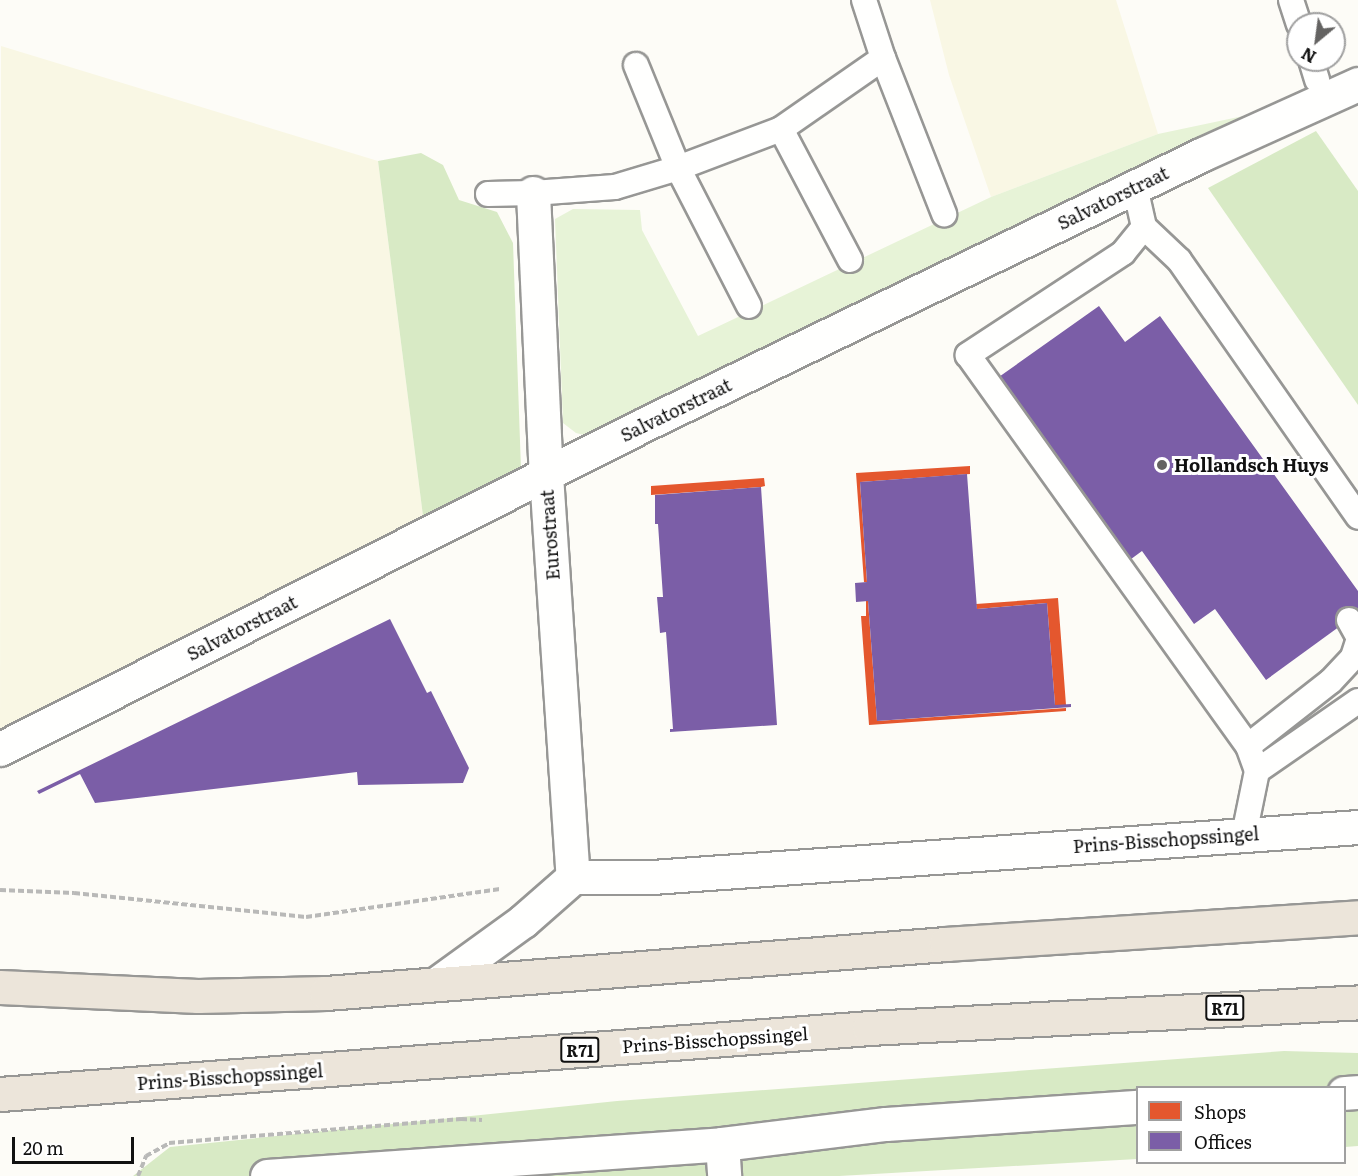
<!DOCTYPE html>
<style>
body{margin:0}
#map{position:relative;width:1358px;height:1176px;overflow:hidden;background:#fdfcf7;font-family:Literata,serif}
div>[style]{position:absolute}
.farmland>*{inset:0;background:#f9f7e4}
.green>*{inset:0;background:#e7f3d7}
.forest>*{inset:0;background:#d8eac5}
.shops>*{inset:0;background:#e4572e}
.offices>*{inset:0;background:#7b5ea7}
.path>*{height:4px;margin-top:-2px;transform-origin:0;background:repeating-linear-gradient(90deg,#b9b9b8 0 6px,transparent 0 9px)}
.roads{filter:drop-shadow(2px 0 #979795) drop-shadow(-2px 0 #979795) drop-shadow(0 2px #979795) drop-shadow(0 -2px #979795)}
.service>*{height:24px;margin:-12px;padding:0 12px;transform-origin:12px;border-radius:12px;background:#fffffe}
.minor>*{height:33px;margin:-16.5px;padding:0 16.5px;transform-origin:16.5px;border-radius:16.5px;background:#fffffe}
.trunk>*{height:33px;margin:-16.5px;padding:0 16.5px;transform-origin:16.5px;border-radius:16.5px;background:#ece5da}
.dots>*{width:16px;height:16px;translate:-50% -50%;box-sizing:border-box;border:3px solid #fff;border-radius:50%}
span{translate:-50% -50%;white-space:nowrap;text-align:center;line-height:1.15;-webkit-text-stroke:6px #fff;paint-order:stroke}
.shield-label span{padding:2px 4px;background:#fff;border:2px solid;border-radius:4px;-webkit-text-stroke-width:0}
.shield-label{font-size:16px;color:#111;font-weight:700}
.street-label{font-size:18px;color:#111}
.poi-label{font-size:18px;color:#111;font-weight:700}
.left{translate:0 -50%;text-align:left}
.legend{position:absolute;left:1136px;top:1086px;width:210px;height:78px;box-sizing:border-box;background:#fff;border:2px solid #a0a0a0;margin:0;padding:8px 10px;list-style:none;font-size:18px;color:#111}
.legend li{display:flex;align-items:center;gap:12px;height:30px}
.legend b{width:30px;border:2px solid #a0a0a0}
.north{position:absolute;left:1286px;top:12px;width:60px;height:60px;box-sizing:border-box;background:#fff;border:2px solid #a0a0a0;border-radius:50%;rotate:209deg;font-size:16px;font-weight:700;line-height:24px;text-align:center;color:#111}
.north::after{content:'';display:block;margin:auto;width:21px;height:27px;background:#646362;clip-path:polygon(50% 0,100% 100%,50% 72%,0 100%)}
.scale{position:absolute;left:12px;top:1137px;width:122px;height:27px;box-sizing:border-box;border:3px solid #111;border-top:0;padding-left:8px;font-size:18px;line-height:21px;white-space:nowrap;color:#111;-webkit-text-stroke:4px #fff;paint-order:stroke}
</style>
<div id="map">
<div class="farmland">
<i style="clip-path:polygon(930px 0,1116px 0,1158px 134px,991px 197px,949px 75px)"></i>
<i style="clip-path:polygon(1px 46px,378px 161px,423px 516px,0 730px)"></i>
</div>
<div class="green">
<i style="clip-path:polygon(1248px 115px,592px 437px,576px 433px,563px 423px,555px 219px,573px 209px,640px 210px,642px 230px,698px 336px,991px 197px,1158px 134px)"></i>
</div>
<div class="forest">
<i style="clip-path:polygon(1316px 131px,1358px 191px,1358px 405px,1208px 188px)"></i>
<i style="clip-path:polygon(421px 153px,443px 165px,459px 200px,497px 212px,513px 243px,521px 469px,423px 516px,378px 161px)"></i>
<i style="clip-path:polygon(1284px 1051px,1358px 1053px,1358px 1146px,1345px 1147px,1344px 1088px,1138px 1088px,1137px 1159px,839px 1176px,133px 1176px,170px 1147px,617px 1101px)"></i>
</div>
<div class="shops">
<i style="clip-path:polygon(970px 466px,970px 474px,860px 482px,867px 582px,864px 582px,856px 473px)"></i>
<i style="clip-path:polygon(764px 478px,765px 486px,761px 487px,651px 495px,651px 486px)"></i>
<i style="clip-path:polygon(1058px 598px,1066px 705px,1055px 705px,1047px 603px,977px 609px,976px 604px)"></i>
<i style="clip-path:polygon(866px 601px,868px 601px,877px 721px,1066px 708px,1066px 711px,869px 725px,861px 616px,866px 616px)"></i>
</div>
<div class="offices">
<i style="clip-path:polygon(1099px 306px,1125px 342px,1160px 316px,1358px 591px,1358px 613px,1266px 680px,1215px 609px,1194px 624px,1142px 551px,1127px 562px,996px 379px)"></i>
<i style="clip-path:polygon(967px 474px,977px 609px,1047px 603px,1055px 705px,1071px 704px,1071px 707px,877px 721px,868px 601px,856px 602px,855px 583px,867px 582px,860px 482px)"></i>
<i style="clip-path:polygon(761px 487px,777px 725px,670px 732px,670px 729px,673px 729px,666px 632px,660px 633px,657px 597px,663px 597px,658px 524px,655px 524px,655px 495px)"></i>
<i style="clip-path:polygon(390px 619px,427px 693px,431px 691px,469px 768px,463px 783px,358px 785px,357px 772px,95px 803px,80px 774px,39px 794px,37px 791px)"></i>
</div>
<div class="path">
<i style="left:0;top:890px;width:74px;rotate:2.3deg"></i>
<i style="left:74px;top:893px;width:233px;rotate:5.9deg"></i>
<i style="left:306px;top:917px;width:196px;rotate:-8.2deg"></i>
<i style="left:138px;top:1176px;width:22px;rotate:-68deg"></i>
<i style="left:146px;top:1156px;width:26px;rotate:-29deg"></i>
<i style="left:169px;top:1143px;width:293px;rotate:-4.7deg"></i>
<i style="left:461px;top:1119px;width:21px;rotate:3deg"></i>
</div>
<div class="roads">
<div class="service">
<i style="left:864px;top:0;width:61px;rotate:71.9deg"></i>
<i style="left:883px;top:58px;width:168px;rotate:68.6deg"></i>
<i style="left:1291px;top:0;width:25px;rotate:72deg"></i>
<i style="left:1311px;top:60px;width:21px;rotate:73deg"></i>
<i style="left:636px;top:65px;width:111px;rotate:67.8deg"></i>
<i style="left:678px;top:168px;width:155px;rotate:62.8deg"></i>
<i style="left:781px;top:129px;width:148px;rotate:62.2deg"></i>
<i style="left:1135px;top:187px;width:41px;rotate:77.3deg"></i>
<i style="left:1144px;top:227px;width:33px;rotate:129deg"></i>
<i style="left:1123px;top:253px;width:186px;rotate:146.7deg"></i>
<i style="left:968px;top:355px;width:481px;rotate:54.4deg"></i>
<i style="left:1248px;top:746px;width:27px;rotate:70deg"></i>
<i style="left:1257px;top:771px;width:65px;rotate:101.5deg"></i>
<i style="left:488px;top:194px;width:45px;rotate:-1.3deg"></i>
<i style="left:533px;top:193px;width:82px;rotate:-4.2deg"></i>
<i style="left:615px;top:187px;width:66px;rotate:-16.8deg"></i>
<i style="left:678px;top:168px;width:110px;rotate:-20.7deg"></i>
<i style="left:781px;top:129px;width:124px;rotate:-34.8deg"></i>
<i style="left:1144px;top:227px;width:48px;rotate:43.3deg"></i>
<i style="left:1179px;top:260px;width:313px;rotate:55.1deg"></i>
<i style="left:1349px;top:620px;width:18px;rotate:61deg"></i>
<i style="left:1248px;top:746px;width:105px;rotate:-38.1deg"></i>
<i style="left:1331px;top:681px;width:33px;rotate:-47deg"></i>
<i style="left:1353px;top:657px;width:16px;rotate:-72deg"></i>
<i style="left:1257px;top:771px;width:123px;rotate:-34.7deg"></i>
</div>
<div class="minor">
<i style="left:533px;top:193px;width:282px;rotate:87.4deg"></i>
<i style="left:546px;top:475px;width:403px;rotate:86.2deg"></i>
<i style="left:0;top:749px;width:724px;rotate:-26.74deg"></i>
<i style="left:647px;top:423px;width:618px;rotate:-25.82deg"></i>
<i style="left:1203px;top:154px;width:170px;rotate:-24.3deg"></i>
<i style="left:436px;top:984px;width:107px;rotate:-35.9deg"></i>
<i style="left:523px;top:921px;width:67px;rotate:-41.3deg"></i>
<i style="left:573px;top:877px;width:79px"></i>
<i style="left:652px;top:877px;width:708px;rotate:-4.05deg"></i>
<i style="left:1344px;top:1093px;width:14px;rotate:-4deg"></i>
<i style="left:722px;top:1144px;width:32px;rotate:86deg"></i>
<i style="left:267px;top:1176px;width:456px;rotate:-4deg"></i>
<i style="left:722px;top:1144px;width:165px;rotate:-7deg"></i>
<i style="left:886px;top:1124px;width:253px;rotate:-3.9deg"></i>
</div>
<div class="trunk">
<i style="left:0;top:987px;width:198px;rotate:2.6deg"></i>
<i style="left:198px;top:996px;width:128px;rotate:-1.3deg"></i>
<i style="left:326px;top:993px;width:622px;rotate:-4.52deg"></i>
<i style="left:946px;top:944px;width:413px;rotate:-3.7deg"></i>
<i style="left:0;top:1094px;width:872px;rotate:-4.34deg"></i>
<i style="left:869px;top:1028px;width:490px;rotate:-3deg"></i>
</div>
</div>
<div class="dots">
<i style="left:1162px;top:465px;background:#646362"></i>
</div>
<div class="shield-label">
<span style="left:1225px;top:1008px">R71</span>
<span style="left:580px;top:1050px">R71</span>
</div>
<div class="street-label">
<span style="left:1113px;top:198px;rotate:-26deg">Salvatorstraat</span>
<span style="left:676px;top:410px;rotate:-26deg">Salvatorstraat</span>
<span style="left:550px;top:535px;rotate:-94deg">Eurostraat</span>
<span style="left:242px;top:628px;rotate:-27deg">Salvatorstraat</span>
<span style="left:1166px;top:840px;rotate:-4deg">Prins-Bisschopssingel</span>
<span style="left:715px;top:1040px;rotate:-4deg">Prins-Bisschopssingel</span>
<span style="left:230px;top:1077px;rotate:-4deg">Prins-Bisschopssingel</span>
</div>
<div class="poi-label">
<span class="left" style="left:1174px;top:465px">Hollandsch Huys</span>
</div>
<ul class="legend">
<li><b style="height:16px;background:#e4572e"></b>Shops</li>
<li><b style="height:16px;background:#7b5ea7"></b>Offices</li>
</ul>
<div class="north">N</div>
<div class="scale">20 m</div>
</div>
